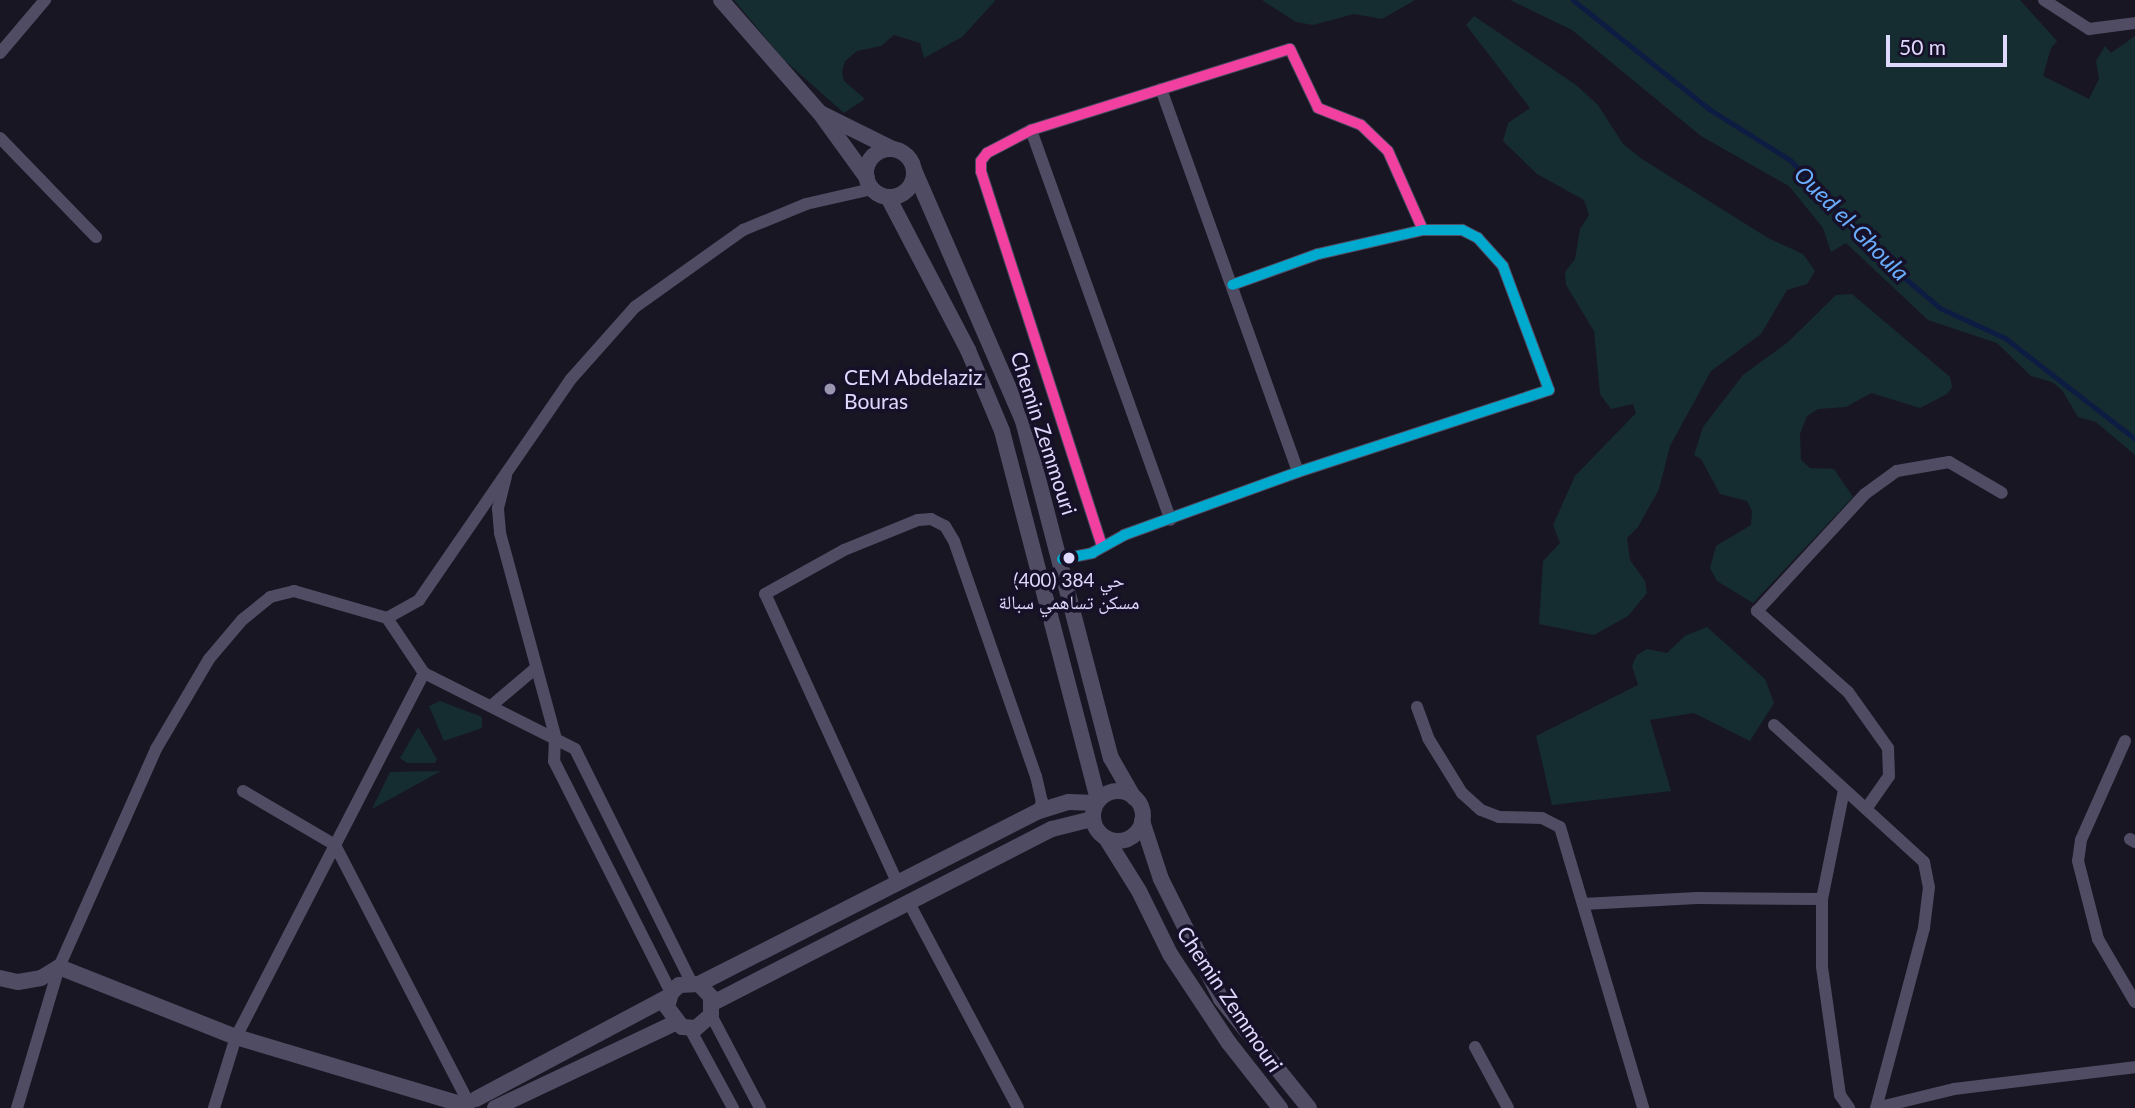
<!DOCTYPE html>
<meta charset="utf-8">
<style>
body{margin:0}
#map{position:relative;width:2135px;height:1108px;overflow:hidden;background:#191623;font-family:Lato,"Noto Naskh Arabic",sans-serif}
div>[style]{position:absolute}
.green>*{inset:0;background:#152d30}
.stream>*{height:5px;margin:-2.5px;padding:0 2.5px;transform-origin:2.5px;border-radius:2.5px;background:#0d1c43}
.minor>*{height:12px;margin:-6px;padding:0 6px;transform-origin:6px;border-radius:6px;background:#4f4c63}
.tertiary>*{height:16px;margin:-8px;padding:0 8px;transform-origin:8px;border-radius:8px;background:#4f4c63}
.tertiary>.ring{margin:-8px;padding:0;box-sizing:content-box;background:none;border:16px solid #4f4c63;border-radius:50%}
.bus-1>*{height:10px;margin:-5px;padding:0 5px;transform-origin:5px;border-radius:5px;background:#f240a1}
.bus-2>*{height:10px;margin:-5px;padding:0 5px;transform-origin:5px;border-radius:5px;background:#00a9ce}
.dots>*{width:19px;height:19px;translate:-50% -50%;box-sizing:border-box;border:4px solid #161128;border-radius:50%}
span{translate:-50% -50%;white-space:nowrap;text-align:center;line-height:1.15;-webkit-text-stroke:7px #161128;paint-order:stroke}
.bus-label{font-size:19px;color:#e0d9fe}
.poi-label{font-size:21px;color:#e0d9fe}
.left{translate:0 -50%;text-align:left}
.street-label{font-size:21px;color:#e0d9fe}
.water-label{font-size:23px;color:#69adfc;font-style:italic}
.scale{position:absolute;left:1886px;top:35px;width:121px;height:32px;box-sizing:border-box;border:4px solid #e0d9fe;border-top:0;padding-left:9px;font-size:21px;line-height:24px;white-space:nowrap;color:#e0d9fe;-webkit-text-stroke:5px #161128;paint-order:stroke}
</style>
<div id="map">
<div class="green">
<i style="clip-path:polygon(734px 0,994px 0,995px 1px,962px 37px,924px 58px,920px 43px,894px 35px,881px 46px,857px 51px,845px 61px,842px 72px,844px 81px,865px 99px,844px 113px,783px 59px)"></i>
<i style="clip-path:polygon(1262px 0,1415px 0,1382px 19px,1354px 14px,1313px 25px,1296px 22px)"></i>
<i style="clip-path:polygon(1510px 0,2020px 0,2057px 41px,2051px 48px,2043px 76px,2089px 99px,2099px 79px,2096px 61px,2105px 46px,2111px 53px,2135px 36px,2135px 455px,2096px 422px,2078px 417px,2062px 390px,2052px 382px,2031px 376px,1997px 343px,1928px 320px,1846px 243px,1831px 252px,1823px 228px,1789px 186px,1701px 136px,1572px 30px)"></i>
<i style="clip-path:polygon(1474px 16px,1576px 85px,1598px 105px,1623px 144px,1642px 159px,1768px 238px,1803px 254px,1815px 271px,1807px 284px,1787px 290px,1761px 334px,1711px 371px,1670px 446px,1659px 489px,1638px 527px,1627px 538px,1630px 560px,1645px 581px,1647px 593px,1628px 616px,1594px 635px,1539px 624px,1543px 561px,1560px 543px,1553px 525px,1575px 476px,1636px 413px,1633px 404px,1611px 409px,1600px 394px,1594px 331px,1566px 285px,1565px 272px,1575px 259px,1580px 229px,1589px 215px,1584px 200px,1537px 174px,1503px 141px,1508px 123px,1530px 108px,1466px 25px)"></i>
<i style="clip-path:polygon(1852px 294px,1950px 377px,1952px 387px,1947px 394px,1920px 408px,1871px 393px,1846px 407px,1818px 409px,1807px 416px,1800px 434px,1801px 460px,1810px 468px,1834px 469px,1853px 497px,1753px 603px,1717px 581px,1710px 568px,1716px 546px,1751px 525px,1752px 511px,1747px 501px,1720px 494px,1701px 459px,1694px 455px,1703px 427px,1743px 375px,1787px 343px,1836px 295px)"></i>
<i style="clip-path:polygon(1707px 627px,1765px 679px,1774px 703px,1750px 741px,1694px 713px,1650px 720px,1671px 791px,1552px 805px,1536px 736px,1638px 685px,1632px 666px,1637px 655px,1647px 649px,1667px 653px,1685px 636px)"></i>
<i style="clip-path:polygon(440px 701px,482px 717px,482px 728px,444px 741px,429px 706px)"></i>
<i style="clip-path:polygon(418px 727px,437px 759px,435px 763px,407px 763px,400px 758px)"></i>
<i style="clip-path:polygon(441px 771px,372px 809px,390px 772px)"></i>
</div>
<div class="stream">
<i style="left:1573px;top:0;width:174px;rotate:38.7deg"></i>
<i style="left:1709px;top:109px;width:96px;rotate:32.2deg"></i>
<i style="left:1790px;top:160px;width:160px;rotate:46deg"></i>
<i style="left:1901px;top:275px;width:51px;rotate:40.2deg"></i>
<i style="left:1940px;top:308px;width:72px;rotate:24.8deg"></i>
<i style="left:2005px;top:338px;width:165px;rotate:37.8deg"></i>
</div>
<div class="minor">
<i style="left:2044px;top:0;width:54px;rotate:32.8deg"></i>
<i style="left:2089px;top:29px;width:46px;rotate:-7.4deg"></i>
<i style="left:0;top:53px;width:70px;rotate:-49.7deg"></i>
<i style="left:1161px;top:89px;width:407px;rotate:70.3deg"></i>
<i style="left:1031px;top:130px;width:414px;rotate:70.3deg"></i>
<i style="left:0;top:138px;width:138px;rotate:45.9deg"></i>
<i style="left:506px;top:476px;width:34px;rotate:104deg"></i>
<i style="left:498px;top:509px;width:24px;rotate:85deg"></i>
<i style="left:500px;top:533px;width:210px;rotate:74.8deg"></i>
<i style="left:555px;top:736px;width:25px;rotate:92deg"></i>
<i style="left:554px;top:761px;width:260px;rotate:63.2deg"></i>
<i style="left:1102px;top:546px;width:393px;rotate:-107.9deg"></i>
<i style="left:981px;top:172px;width:11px;rotate:-90deg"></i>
<i style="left:981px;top:161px;width:10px;rotate:-53deg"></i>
<i style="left:987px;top:153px;width:50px;rotate:-27.6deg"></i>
<i style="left:1031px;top:130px;width:271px;rotate:-17.4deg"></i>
<i style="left:1290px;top:49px;width:65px;rotate:64.6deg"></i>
<i style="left:1318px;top:108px;width:46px;rotate:21.6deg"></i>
<i style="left:1361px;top:125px;width:37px;rotate:44deg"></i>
<i style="left:1388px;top:151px;width:86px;rotate:66.1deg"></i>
<i style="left:1062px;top:559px;width:31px;rotate:-11deg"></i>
<i style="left:1092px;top:553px;width:37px;rotate:-29deg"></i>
<i style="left:1124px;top:535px;width:185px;rotate:-19.9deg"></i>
<i style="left:1298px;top:472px;width:264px;rotate:-18.1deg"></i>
<i style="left:1549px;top:390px;width:132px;rotate:-110.4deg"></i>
<i style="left:1503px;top:266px;width:38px;rotate:-132deg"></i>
<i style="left:1478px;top:238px;width:18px;rotate:-153deg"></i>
<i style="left:1462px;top:230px;width:39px;rotate:180deg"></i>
<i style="left:1423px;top:230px;width:108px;rotate:167.1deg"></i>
<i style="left:1318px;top:254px;width:91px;rotate:160.2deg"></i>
<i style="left:387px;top:618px;width:66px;rotate:56.1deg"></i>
<i style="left:424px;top:673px;width:169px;rotate:26.7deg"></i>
<i style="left:575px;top:749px;width:260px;rotate:63.5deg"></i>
<i style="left:491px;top:706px;width:59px;rotate:-40.2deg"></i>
<i style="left:1417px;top:707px;width:33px;rotate:70deg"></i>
<i style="left:1428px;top:738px;width:65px;rotate:58.3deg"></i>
<i style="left:1462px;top:793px;width:25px;rotate:42deg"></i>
<i style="left:1481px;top:810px;width:19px;rotate:21deg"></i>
<i style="left:1499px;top:817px;width:43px;rotate:1.3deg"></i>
<i style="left:1542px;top:818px;width:20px;rotate:27deg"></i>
<i style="left:1560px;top:827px;width:293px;rotate:73.5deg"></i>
<i style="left:1774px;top:725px;width:203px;rotate:42.4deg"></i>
<i style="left:1924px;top:862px;width:25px;rotate:79deg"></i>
<i style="left:1929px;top:887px;width:41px;rotate:97deg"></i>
<i style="left:1924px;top:928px;width:186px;rotate:104.9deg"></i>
<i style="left:2125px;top:741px;width:108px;rotate:114deg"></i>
<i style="left:2081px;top:840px;width:21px;rotate:98deg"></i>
<i style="left:2078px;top:861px;width:81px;rotate:75.6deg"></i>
<i style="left:2098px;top:939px;width:73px;rotate:59.6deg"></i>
<i style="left:1844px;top:790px;width:111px;rotate:101.4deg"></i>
<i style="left:1822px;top:899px;width:68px;rotate:90deg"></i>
<i style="left:1822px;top:967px;width:129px;rotate:82deg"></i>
<i style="left:1840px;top:1095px;width:16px;rotate:55deg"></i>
<i style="left:243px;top:791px;width:107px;rotate:30.4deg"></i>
<i style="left:335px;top:845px;width:291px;rotate:62.6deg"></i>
<i style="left:1866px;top:809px;width:40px;rotate:-55.1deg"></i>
<i style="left:1889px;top:776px;width:28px;rotate:-92deg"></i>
<i style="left:1888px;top:748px;width:69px;rotate:-125.5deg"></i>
<i style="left:1848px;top:692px;width:122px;rotate:-138.3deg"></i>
<i style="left:1757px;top:611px;width:159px;rotate:-47.3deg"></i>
<i style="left:1865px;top:494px;width:39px;rotate:-36deg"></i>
<i style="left:1897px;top:471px;width:53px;rotate:-9.8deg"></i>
<i style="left:1949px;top:462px;width:61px;rotate:30.3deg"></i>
<i style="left:2130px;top:839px;width:6px;rotate:31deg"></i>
<i style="left:898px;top:884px;width:319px;rotate:-114.6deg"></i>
<i style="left:765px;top:594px;width:90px;rotate:-29.1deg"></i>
<i style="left:844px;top:550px;width:80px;rotate:-22.1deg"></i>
<i style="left:918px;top:520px;width:13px;rotate:-4deg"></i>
<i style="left:931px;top:519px;width:16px;rotate:27deg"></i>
<i style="left:945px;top:526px;width:17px;rotate:59deg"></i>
<i style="left:954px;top:541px;width:249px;rotate:70.8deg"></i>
<i style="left:1036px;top:776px;width:26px;rotate:77deg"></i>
<i style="left:1042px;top:801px;width:10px;rotate:107deg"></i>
<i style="left:908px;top:901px;width:234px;rotate:62deg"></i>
<i style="left:1583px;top:904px;width:114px;rotate:-3deg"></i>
<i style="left:1697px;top:898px;width:125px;rotate:0.5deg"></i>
<i style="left:711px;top:1015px;width:105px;rotate:62.2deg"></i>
<i style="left:690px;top:1029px;width:90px;rotate:61.4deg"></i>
<i style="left:1475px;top:1047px;width:69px;rotate:61.6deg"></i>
<i style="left:17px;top:1108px;width:147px;rotate:-73.4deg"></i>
<i style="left:59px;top:967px;width:239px;rotate:-66deg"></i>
<i style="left:156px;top:749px;width:104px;rotate:-59.5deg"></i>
<i style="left:209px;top:659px;width:51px;rotate:-49.8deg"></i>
<i style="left:242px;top:620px;width:36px;rotate:-39deg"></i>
<i style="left:270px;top:597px;width:25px;rotate:-14deg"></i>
<i style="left:294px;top:591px;width:97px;rotate:16.2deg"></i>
<i style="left:387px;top:618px;width:37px;rotate:-29deg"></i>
<i style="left:419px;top:600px;width:268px;rotate:-55.5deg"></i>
<i style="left:571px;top:379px;width:96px;rotate:-48.4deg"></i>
<i style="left:635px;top:307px;width:133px;rotate:-35.5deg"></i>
<i style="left:743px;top:230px;width:68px;rotate:-22.4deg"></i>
<i style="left:806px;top:204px;width:68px;rotate:-12.8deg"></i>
<i style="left:214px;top:1108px;width:74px;rotate:-72.8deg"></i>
<i style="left:236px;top:1037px;width:410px;rotate:-62.7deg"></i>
<i style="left:1876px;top:1108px;width:80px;rotate:-13.7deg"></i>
<i style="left:1954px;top:1089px;width:182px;rotate:-6.9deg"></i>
</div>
<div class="tertiary">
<i style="left:721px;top:0;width:150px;rotate:48.8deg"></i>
<i style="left:820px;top:113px;width:80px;rotate:54.1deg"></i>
<i style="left:820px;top:113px;width:81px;rotate:26.3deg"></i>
<i class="ring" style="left:866px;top:149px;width:32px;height:32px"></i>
<i style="left:914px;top:170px;width:274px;rotate:66.5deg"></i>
<i style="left:1023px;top:421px;width:348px;rotate:75.4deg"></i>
<i style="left:1111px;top:758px;width:46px;rotate:60.1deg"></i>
<i style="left:888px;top:197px;width:173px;rotate:62.4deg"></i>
<i style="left:968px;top:350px;width:88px;rotate:67.2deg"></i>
<i style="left:1002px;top:431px;width:381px;rotate:75.4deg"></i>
<i class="ring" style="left:1093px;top:791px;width:34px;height:34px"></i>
<i style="left:1142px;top:821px;width:61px;rotate:71.9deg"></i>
<i style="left:1161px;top:879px;width:134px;rotate:63.4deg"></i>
<i style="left:1221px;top:999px;width:140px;rotate:51.1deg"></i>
<i style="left:1106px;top:838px;width:62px;rotate:58.1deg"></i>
<i style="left:1139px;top:891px;width:70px;rotate:63.8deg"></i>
<i style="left:1170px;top:954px;width:107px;rotate:56.5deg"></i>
<i style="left:1229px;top:1043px;width:83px;rotate:51.9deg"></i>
<i style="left:0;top:978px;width:18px;rotate:13deg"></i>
<i style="left:18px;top:982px;width:23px;rotate:-10deg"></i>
<i style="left:41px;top:978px;width:21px;rotate:-31deg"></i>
<i style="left:59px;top:967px;width:190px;rotate:21.6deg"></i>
<i style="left:236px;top:1037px;width:241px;rotate:16.6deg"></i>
<i style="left:699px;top:984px;width:18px;rotate:47deg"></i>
<i style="left:711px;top:997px;width:18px;rotate:90deg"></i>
<i style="left:711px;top:1015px;width:20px;rotate:139deg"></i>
<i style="left:696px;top:1028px;width:14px;rotate:-176deg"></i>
<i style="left:682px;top:1027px;width:25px;rotate:-127deg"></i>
<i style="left:667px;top:1007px;width:15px;rotate:-74deg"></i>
<i style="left:671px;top:993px;width:11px;rotate:-45deg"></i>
<i style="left:679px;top:985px;width:20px;rotate:-3deg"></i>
<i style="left:699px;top:984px;width:381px;rotate:-27deg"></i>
<i style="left:1039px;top:811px;width:31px;rotate:-17deg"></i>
<i style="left:1069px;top:802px;width:27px;rotate:2deg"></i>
<i style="left:713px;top:1003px;width:381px;rotate:-27.2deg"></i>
<i style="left:1052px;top:829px;width:41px;rotate:-14deg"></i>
<i style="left:476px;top:1099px;width:217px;rotate:-28deg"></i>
<i style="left:495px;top:1108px;width:199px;rotate:-25.3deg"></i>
</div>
<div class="bus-1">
<i style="left:1102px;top:546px;width:393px;rotate:-107.9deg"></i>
<i style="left:981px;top:172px;width:11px;rotate:-90deg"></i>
<i style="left:981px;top:161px;width:10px;rotate:-53deg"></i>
<i style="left:987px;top:153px;width:50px;rotate:-27.6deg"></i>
<i style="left:1031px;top:130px;width:271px;rotate:-17.4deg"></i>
<i style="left:1290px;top:49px;width:65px;rotate:64.6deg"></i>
<i style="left:1318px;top:108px;width:46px;rotate:21.6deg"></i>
<i style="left:1361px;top:125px;width:37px;rotate:44deg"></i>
<i style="left:1388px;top:151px;width:86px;rotate:66.1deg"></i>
</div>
<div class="bus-2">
<i style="left:1062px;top:559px;width:31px;rotate:-11deg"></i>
<i style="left:1092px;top:553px;width:37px;rotate:-29deg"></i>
<i style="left:1124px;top:535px;width:185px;rotate:-19.9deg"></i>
<i style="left:1298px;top:472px;width:264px;rotate:-18.1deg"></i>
<i style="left:1549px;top:390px;width:132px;rotate:-110.4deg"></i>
<i style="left:1503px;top:266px;width:38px;rotate:-132deg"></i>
<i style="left:1478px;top:238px;width:18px;rotate:-153deg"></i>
<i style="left:1462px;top:230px;width:39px;rotate:180deg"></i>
<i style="left:1423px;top:230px;width:108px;rotate:167.1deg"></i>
<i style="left:1318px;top:254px;width:91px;rotate:160.2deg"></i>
</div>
<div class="dots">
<i style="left:830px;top:389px;background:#9a95b1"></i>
<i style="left:1069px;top:558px;background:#e0d9fe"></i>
</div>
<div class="bus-label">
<span style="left:1069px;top:591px">حي 384 (400)<br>مسكن تساهمي سبالة</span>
</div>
<div class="poi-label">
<span class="left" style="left:844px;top:389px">CEM Abdelaziz<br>Bouras</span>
</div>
<div class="street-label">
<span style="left:1044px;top:433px;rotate:72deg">Chemin Zemmouri</span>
<span style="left:1230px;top:999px;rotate:56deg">Chemin Zemmouri</span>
</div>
<div class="water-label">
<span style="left:1852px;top:223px;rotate:45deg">Oued el-Ghoula</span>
</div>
<div class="scale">50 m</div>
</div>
